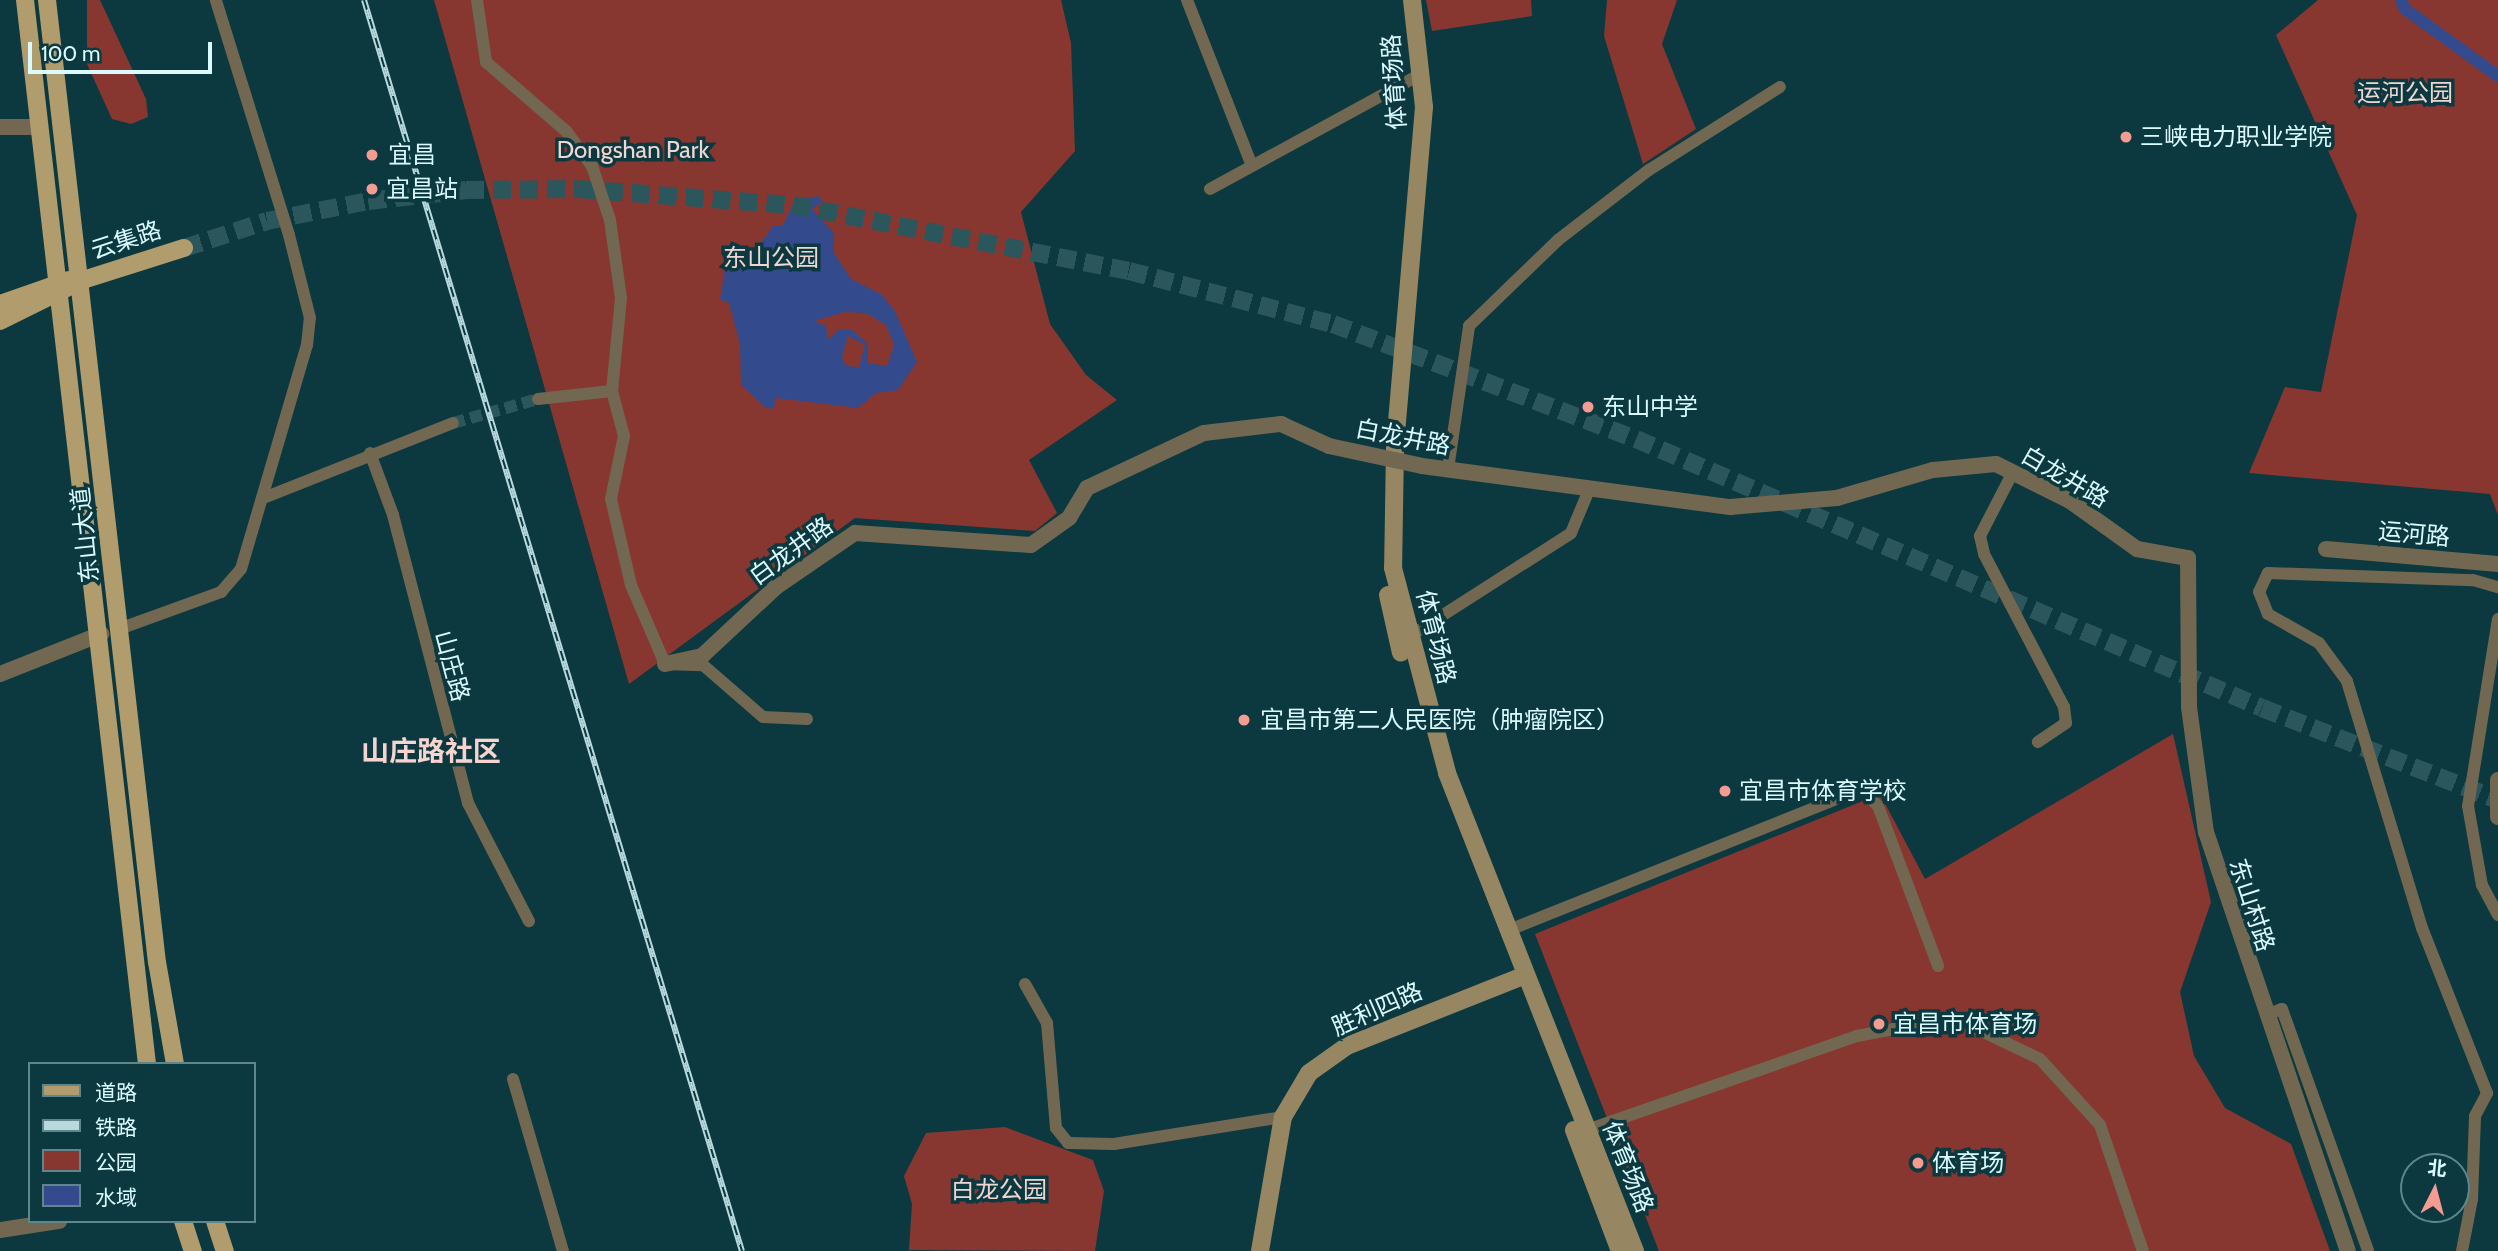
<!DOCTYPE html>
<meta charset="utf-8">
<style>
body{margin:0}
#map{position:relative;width:2498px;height:1251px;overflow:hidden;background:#0b393f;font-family:Cabin,"Noto Sans SC",sans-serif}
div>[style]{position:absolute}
.green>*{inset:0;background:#883730}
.water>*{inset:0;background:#334b8d}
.canal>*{height:12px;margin:-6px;padding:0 6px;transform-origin:6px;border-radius:6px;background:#334b8d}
.minor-tunnel>*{height:12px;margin-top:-6px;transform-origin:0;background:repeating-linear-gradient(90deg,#2a565c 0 12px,transparent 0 18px)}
.primary-tunnel>*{height:18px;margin-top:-9px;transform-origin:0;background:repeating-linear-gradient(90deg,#2a565c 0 18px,transparent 0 27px)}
.minor>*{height:12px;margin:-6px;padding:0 6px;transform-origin:6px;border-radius:6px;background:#726851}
.tertiary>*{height:16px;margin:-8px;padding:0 8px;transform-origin:8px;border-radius:8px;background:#726851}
.secondary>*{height:18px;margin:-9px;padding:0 9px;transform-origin:9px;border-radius:9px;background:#968661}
.primary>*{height:18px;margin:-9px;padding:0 9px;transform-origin:9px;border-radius:9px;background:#b19c6d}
.rail>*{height:6px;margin-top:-3px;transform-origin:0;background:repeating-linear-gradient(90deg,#0b393f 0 10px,#b8dade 0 20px);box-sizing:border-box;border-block:2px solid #b8dade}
.tertiary-bridge>*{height:16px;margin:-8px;padding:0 8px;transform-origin:8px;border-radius:8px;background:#726851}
.dots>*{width:19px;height:19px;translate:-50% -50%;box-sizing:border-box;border:4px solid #0b393f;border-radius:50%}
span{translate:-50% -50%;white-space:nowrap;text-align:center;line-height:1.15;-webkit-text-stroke:7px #0b393f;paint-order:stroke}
.street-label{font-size:24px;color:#dbfafe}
.park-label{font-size:24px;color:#efd6d2}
.poi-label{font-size:24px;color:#dbfafe}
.left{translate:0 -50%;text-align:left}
.quarter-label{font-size:28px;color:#f7d4cf;font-weight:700}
.legend{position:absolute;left:28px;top:1062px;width:228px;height:161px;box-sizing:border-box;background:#0b393f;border:2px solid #5e868b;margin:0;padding:9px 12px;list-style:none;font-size:21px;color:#dbfafe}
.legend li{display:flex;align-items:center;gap:14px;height:35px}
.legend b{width:35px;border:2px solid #5e868b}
.north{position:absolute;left:2400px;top:1153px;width:70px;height:70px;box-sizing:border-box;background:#0b393f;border:2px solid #5e868b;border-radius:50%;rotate:6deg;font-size:19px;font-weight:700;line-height:28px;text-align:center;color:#dbfafe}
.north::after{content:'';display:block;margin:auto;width:24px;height:32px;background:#f59c92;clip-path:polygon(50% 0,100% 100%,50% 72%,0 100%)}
.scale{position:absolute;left:28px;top:42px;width:184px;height:32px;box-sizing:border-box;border:4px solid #dbfafe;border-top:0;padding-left:9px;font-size:21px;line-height:24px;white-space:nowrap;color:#dbfafe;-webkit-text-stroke:5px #0b393f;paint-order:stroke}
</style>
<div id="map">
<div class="green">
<i style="clip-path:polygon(87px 0,100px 0,146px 99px,148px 117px,131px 124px,112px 119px,87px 64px)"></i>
<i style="clip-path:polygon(434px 0,1061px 0,1071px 43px,1075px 151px,1021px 212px,1050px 324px,1086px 375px,1117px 400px,1029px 460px,1057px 513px,1035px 531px,855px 518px,629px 684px)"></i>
<i style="clip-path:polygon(1426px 0,1531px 0,1532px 16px,1432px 31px)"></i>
<i style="clip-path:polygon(1607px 0,1677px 0,1662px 44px,1696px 129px,1643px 164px,1604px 36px)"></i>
<i style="clip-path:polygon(2318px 0,2498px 0,2498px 515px,2490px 494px,2249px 473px,2285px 387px,2321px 392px,2357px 215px,2276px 35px)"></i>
<i style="clip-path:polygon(2173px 734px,2211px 902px,2180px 992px,2194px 1056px,2225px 1108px,2291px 1144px,2330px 1251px,1659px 1251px,1535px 934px,1880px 794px,1925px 879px)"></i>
<i style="clip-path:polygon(1005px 1127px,1093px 1160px,1104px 1191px,1095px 1251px,909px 1250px,912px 1204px,904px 1176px,926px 1133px)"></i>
</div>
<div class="water">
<i style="clip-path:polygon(evenodd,819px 196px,822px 202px,812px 209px,834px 233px,834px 253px,851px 279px,881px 294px,895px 311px,917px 362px,898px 390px,876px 393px,858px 408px,776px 398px,773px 409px,765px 407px,741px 385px,740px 344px,729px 303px,720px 299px,725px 270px,742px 267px,745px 253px,753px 254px,773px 226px,783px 225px,795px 200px,819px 196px,845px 312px,866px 313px,886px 325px,894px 345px,887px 366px,868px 363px,868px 344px,852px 330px,840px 329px,828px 339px,826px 326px,814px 321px,845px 312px,819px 196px,848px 336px,865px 345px,859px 367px,846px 366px,842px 357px,848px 336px)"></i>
</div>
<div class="canal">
<i style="left:2401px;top:0;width:10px;rotate:66deg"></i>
<i style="left:2405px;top:9px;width:115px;rotate:35.8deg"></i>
</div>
<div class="minor-tunnel">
<i style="left:453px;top:423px;width:88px;rotate:-15.8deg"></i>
</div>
<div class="primary-tunnel">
<i style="left:184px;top:248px;width:87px;rotate:-18deg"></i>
<i style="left:267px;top:221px;width:103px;rotate:-11.2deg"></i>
<i style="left:368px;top:201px;width:99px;rotate:-6.4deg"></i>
<i style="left:466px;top:190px;width:112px;rotate:-0.5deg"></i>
<i style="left:578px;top:189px;width:216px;rotate:4.3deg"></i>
<i style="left:793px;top:205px;width:342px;rotate:11.1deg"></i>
<i style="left:1129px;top:271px;width:211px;rotate:14.6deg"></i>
<i style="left:1333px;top:324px;width:324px;rotate:20.8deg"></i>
<i style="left:1636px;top:439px;width:681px;rotate:23.25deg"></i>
<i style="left:2262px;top:708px;width:253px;rotate:21.3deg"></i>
</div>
<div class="minor">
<i style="left:477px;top:0;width:63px;rotate:81.7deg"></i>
<i style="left:486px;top:62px;width:107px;rotate:40.8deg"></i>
<i style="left:567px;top:132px;width:42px;rotate:53.7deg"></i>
<i style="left:592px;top:166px;width:57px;rotate:71.6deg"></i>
<i style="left:610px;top:220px;width:79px;rotate:82deg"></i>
<i style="left:621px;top:298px;width:93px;rotate:95.5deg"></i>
<i style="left:612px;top:391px;width:47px;rotate:75.1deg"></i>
<i style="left:624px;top:436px;width:64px;rotate:101.7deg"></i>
<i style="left:611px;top:499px;width:88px;rotate:76.9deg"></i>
<i style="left:631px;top:585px;width:86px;rotate:66.7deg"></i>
<i style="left:665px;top:664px;width:38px;rotate:2deg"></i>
<i style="left:703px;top:665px;width:79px;rotate:40.9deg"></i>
<i style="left:763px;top:717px;width:44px;rotate:2.6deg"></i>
<i style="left:1187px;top:0;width:178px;rotate:68.6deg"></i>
<i style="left:1210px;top:189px;width:240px;rotate:-28.6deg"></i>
<i style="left:538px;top:399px;width:74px;rotate:-6.2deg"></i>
<i style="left:370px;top:453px;width:66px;rotate:69.6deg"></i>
<i style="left:393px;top:515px;width:298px;rotate:75.4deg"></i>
<i style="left:468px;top:803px;width:133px;rotate:62.7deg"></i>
<i style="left:1448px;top:469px;width:145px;rotate:-81.6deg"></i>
<i style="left:1469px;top:326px;width:124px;rotate:-44deg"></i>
<i style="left:1558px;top:240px;width:115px;rotate:-37.6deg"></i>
<i style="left:1649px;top:170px;width:155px;rotate:-32.4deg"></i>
<i style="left:2013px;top:472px;width:72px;rotate:117.3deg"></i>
<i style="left:1980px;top:536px;width:18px;rotate:77deg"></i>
<i style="left:1984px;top:554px;width:173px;rotate:62.4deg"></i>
<i style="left:2064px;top:707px;width:16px;rotate:83deg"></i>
<i style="left:2066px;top:723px;width:34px;rotate:146deg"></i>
<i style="left:266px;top:497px;width:201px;rotate:-21.6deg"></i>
<i style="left:2498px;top:619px;width:189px;rotate:99.1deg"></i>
<i style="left:2468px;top:806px;width:80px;rotate:80deg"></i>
<i style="left:2482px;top:885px;width:34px;rotate:62deg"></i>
<i style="left:119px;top:629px;width:109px;rotate:-19.9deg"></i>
<i style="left:221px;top:592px;width:30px;rotate:-49deg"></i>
<i style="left:241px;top:569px;width:234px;rotate:-73.6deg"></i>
<i style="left:307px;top:345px;width:27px;rotate:-84deg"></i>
<i style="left:310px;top:318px;width:86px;rotate:-104.2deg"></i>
<i style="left:289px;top:235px;width:246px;rotate:-107.3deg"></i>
<i style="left:1404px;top:640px;width:198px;rotate:-32.6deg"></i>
<i style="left:1571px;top:533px;width:47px;rotate:-67.3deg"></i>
<i style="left:1509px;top:930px;width:379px;rotate:-21.8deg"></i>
<i style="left:1861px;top:789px;width:24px;rotate:45deg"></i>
<i style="left:1878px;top:806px;width:171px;rotate:69.4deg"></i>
<i style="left:1025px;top:984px;width:45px;rotate:60.6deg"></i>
<i style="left:1047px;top:1023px;width:105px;rotate:85.1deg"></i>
<i style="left:1056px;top:1128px;width:19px;rotate:51deg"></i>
<i style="left:1068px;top:1143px;width:46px;rotate:1.2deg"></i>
<i style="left:1114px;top:1144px;width:171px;rotate:-9.1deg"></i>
<i style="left:2266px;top:1015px;width:17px;rotate:-21deg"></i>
<i style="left:2282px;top:1009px;width:257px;rotate:70.4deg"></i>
<i style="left:513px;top:1079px;width:179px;rotate:73.8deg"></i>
<i style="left:1587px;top:1130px;width:286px;rotate:-19.2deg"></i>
<i style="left:1857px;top:1036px;width:70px;rotate:-10.7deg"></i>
<i style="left:1926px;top:1023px;width:45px;rotate:3.8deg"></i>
<i style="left:1971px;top:1026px;width:76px;rotate:25.6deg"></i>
<i style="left:2040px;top:1059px;width:89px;rotate:47.7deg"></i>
<i style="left:2100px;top:1125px;width:133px;rotate:71.2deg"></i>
<i style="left:2462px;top:1251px;width:53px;rotate:-79.1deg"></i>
<i style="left:2472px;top:1199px;width:83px;rotate:-87.9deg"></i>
<i style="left:2475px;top:1116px;width:26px;rotate:-62deg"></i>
<i style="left:2487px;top:1093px;width:177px;rotate:-111.5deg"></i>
<i style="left:2422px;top:928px;width:258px;rotate:-106.9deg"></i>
<i style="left:2347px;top:681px;width:47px;rotate:-126.4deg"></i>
<i style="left:2319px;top:643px;width:59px;rotate:-150.4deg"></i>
<i style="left:2268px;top:614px;width:24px;rotate:-112deg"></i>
<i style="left:2259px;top:592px;width:21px;rotate:-65deg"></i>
<i style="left:2268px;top:573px;width:205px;rotate:2deg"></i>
<i style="left:2473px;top:580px;width:26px;rotate:16deg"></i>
</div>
<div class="tertiary">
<i style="left:0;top:127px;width:40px"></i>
<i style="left:1422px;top:466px;width:311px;rotate:7.6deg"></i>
<i style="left:1730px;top:507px;width:107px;rotate:-4.8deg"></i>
<i style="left:1837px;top:498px;width:100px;rotate:-16.3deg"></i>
<i style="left:1933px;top:470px;width:63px;rotate:-5.4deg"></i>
<i style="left:1996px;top:464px;width:83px;rotate:26.6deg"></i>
<i style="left:2070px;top:501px;width:82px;rotate:35.6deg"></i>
<i style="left:2137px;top:549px;width:52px;rotate:10deg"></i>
<i style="left:2188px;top:558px;width:149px;rotate:89.6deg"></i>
<i style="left:2189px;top:707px;width:126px;rotate:82.3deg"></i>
<i style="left:2206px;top:832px;width:442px;rotate:71.3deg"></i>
<i style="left:2326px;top:549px;width:173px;rotate:5deg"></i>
<i style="left:665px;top:664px;width:38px;rotate:-12deg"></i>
<i style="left:702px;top:656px;width:101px;rotate:-43deg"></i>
<i style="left:776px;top:587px;width:96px;rotate:-34.4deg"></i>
<i style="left:855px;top:533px;width:176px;rotate:3.9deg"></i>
<i style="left:1031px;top:545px;width:47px;rotate:-35.4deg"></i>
<i style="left:1069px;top:518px;width:35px;rotate:-59deg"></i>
<i style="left:1087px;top:488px;width:129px;rotate:-25.2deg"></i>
<i style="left:1204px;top:433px;width:78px;rotate:-6.7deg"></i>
<i style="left:1281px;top:424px;width:53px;rotate:24.6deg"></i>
<i style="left:0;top:674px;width:109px;rotate:-21.6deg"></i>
<i style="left:2498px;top:780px;width:37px;rotate:90deg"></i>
<i style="left:0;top:1230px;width:60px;rotate:-8.7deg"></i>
</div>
<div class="secondary">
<i style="left:1412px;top:0;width:108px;rotate:83.6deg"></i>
<i style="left:1424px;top:107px;width:341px;rotate:94.9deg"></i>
<i style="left:1395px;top:447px;width:121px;rotate:90.9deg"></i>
<i style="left:1393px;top:568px;width:212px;rotate:75.2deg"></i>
<i style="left:1447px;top:773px;width:514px;rotate:68.53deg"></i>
<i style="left:1388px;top:595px;width:59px;rotate:77.4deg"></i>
<i style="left:1574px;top:1130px;width:129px;rotate:69.2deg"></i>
<i style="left:1260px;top:1251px;width:136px;rotate:-80.3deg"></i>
<i style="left:1283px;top:1117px;width:51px;rotate:-59.4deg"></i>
<i style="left:1309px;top:1073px;width:47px;rotate:-35.4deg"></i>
<i style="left:1347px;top:1046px;width:192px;rotate:-21.7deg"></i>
</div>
<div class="primary">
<i style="left:25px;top:0;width:1071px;rotate:83.46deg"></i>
<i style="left:47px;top:0;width:968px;rotate:83.48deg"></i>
<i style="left:157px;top:962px;width:104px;rotate:80deg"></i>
<i style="left:0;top:304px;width:73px;rotate:-19.2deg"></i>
<i style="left:0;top:321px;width:93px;rotate:-26.3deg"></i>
<i style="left:83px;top:280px;width:106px;rotate:-17.6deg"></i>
<i style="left:183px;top:1221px;width:32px;rotate:72deg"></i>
<i style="left:215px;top:1221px;width:32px;rotate:72deg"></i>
</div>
<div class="rail">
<i style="left:364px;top:0;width:1307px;rotate:73.19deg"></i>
</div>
<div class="tertiary-bridge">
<i style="left:1329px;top:446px;width:95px;rotate:12.1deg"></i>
</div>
<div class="dots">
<i style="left:2126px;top:137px;background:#f59c92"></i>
<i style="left:372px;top:155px;background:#f59c92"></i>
<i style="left:372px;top:189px;background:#f59c92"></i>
<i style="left:1588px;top:407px;background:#f59c92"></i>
<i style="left:1244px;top:720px;background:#f59c92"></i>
<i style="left:1725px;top:791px;background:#f59c92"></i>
<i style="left:1879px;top:1024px;background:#f59c92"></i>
<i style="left:1918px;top:1163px;background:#f59c92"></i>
</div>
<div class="street-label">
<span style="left:1394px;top:82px;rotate:-94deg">体育场路</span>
<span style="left:126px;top:240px;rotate:-18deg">云集路</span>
<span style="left:1403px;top:437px;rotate:11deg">白龙井路</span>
<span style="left:2065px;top:477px;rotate:30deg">白龙井路</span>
<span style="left:2414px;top:534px;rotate:5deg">运河路</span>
<span style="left:85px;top:535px;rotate:-96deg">东山大道</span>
<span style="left:791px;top:551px;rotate:-36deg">白龙井路</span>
<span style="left:1436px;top:637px;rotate:76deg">体育场路</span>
<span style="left:452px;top:666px;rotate:75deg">山庄路</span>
<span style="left:2252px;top:905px;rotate:72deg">东山村路</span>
<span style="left:1377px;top:1009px;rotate:-24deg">胜利四路</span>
<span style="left:1628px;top:1167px;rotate:68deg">体育场路</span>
</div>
<div class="park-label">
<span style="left:2405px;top:93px">运河公园</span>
<span style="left:633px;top:150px">Dongshan Park</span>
<span style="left:771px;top:258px">东山公园</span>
<span style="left:999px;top:1190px">白龙公园</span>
</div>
<div class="poi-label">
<span class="left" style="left:2140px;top:137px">三峡电力职业学院</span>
<span class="left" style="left:388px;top:155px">宜昌</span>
<span class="left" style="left:386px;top:189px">宜昌站</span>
<span class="left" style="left:1602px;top:407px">东山中学</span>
<span class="left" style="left:1260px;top:720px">宜昌市第二人民医院（肿瘤院区）</span>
<span class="left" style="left:1739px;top:791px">宜昌市体育学校</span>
<span class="left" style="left:1893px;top:1024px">宜昌市体育场</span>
<span class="left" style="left:1932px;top:1163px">体育场</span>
</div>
<div class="quarter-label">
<span style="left:431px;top:751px">山庄路社区</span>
</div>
<ul class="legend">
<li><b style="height:9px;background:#b19c6d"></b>道路</li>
<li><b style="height:9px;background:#b8dade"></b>铁路</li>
<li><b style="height:19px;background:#883730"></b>公园</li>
<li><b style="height:19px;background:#334b8d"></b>水域</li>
</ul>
<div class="north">北</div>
<div class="scale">100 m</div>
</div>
